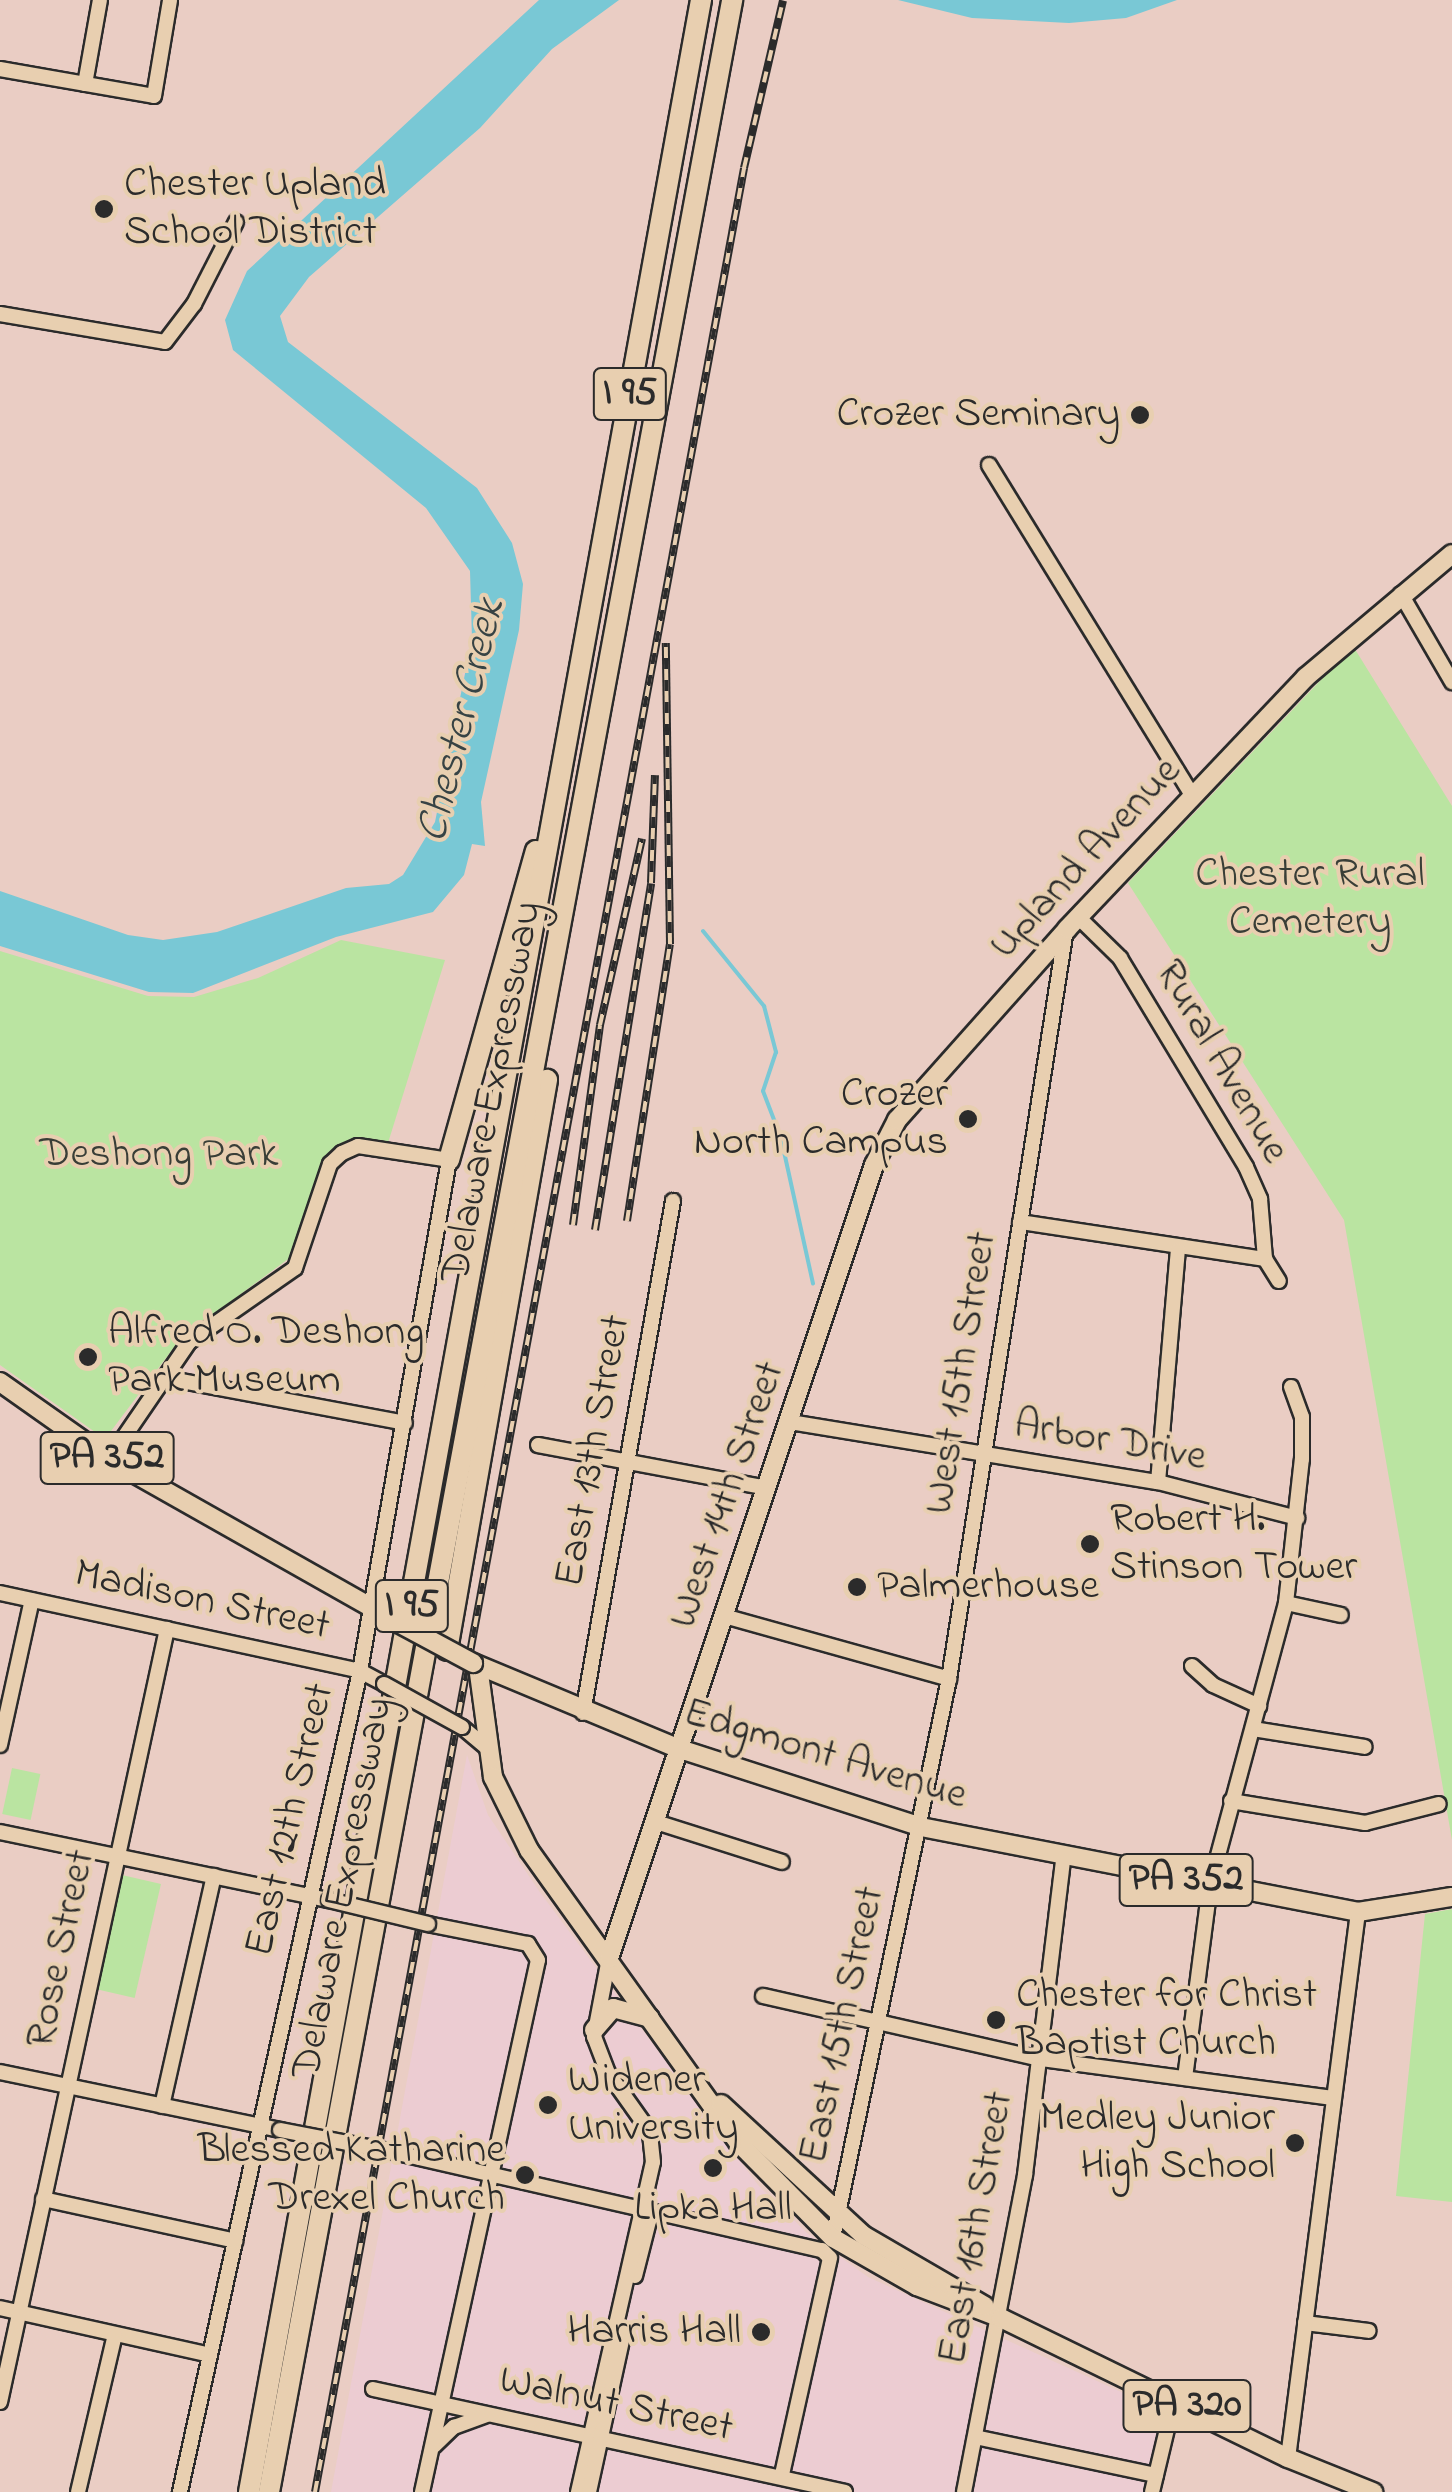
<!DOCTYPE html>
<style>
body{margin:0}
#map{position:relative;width:1452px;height:2492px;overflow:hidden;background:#eacdc4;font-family:"Indie Flower",sans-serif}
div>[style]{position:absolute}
.built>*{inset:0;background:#ecccd2}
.green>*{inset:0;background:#bae4a1;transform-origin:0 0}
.water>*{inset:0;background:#79c8d5}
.stream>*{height:4px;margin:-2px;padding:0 2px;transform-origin:2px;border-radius:2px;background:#79c8d5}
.roads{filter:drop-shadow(2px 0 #2b2b2b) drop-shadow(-2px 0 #2b2b2b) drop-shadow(0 2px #2b2b2b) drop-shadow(0 -2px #2b2b2b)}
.minor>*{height:14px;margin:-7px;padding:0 7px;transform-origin:7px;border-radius:7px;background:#e8cfb0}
.major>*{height:18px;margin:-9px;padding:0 9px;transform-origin:9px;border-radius:9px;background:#e8cfb0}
.highway>*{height:20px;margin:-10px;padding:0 10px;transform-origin:10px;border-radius:10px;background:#e8cfb0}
.rail>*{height:8px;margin-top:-4px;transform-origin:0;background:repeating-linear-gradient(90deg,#e8cfb0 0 11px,#2b2b2b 0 22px);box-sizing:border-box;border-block:2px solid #2b2b2b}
.bridges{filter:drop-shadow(2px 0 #2b2b2b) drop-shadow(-2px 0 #2b2b2b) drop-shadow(0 2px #2b2b2b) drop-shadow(0 -2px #2b2b2b)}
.minor-bridge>*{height:14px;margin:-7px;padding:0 7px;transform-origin:7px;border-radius:7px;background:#e8cfb0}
.major-bridge>*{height:18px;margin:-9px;padding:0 9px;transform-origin:9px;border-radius:9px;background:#e8cfb0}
.dots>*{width:28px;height:28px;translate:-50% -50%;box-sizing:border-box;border:5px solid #e8cfb0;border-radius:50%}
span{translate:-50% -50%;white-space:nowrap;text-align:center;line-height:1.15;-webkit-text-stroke:8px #e8cfb0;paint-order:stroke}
.shield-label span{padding:2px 8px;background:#e8cfb0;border:2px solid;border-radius:8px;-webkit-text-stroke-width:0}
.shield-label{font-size:40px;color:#2b2b2b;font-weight:700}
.poi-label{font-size:42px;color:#2b2b2b}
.left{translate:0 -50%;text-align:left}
.right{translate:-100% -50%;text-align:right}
.street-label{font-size:42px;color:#2b2b2b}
.park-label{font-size:42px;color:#393e37}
.water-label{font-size:45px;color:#374344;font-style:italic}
</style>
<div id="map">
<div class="built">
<i style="clip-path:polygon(467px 1755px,488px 1815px,539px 1891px,758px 2185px,807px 2233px,868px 2277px,1163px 2411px,1143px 2492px,331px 2492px)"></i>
</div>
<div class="green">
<i style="clip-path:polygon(1353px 646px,1452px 806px,1452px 1840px,1344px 1220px,1128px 883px)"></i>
<i style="clip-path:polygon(341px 940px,445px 960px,388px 1143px,354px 1138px,334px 1148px,324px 1161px,295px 1254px,181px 1338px,105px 1439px,0 1365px,0 951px,148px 996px,194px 997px,258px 978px)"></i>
<i style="left:12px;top:1768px;width:29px;height:47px;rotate:12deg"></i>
<i style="left:122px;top:1875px;width:40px;height:117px;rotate:13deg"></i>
<i style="clip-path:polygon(1452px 1909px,1452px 2202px,1396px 2196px,1425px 1914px)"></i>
</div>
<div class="water">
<i style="clip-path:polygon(539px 0,619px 0,552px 49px,480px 128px,309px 277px,280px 316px,288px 342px,477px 488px,512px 543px,523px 584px,519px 630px,481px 802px,485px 846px,472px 844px,464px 875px,433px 912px,336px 937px,193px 993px,149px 992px,0 946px,0 891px,128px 935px,163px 940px,217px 932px,346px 888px,389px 884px,403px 875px,435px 822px,472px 639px,470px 571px,426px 508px,233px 350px,225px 320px,247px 271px)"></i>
<i style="clip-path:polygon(898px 0,1177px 0,1126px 18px,1069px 23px,972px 18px)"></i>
</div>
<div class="stream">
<i style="left:703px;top:931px;width:97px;rotate:50.9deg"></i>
<i style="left:764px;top:1006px;width:48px;rotate:75.4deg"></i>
<i style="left:776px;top:1052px;width:41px;rotate:108.4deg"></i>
<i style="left:763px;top:1091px;width:50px;rotate:69deg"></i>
<i style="left:781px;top:1138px;width:149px;rotate:77.6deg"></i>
</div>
<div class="roads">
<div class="minor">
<i style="left:0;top:69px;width:156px;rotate:9.9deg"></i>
<i style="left:154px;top:96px;width:97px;rotate:-80.5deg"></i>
<i style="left:85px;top:84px;width:85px;rotate:-79.9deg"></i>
<i style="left:0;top:314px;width:167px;rotate:9.6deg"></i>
<i style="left:165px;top:342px;width:48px;rotate:-52.7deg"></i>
<i style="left:194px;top:304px;width:92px;rotate:-62.9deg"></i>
<i style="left:989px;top:465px;width:389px;rotate:58.4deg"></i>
<i style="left:1401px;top:594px;width:102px;rotate:59.9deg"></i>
<i style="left:1078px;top:917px;width:59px;rotate:44.3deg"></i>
<i style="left:1120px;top:958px;width:244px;rotate:58.9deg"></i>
<i style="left:1246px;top:1167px;width:35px;rotate:66deg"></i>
<i style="left:1260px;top:1199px;width:60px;rotate:85.2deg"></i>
<i style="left:1265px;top:1259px;width:26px;rotate:58deg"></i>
<i style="left:1020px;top:1222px;width:248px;rotate:8.6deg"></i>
<i style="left:165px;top:1378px;width:244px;rotate:10.6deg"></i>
<i style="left:790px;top:1422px;width:373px;rotate:9.3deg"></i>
<i style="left:1158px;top:1482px;width:144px;rotate:14.5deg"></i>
<i style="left:538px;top:1445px;width:233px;rotate:10.6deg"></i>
<i style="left:109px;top:1459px;width:142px;rotate:-55.6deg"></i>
<i style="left:189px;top:1342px;width:129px;rotate:-34.9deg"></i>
<i style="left:295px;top:1268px;width:110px;rotate:-71.4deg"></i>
<i style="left:330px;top:1164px;width:16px;rotate:-43deg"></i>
<i style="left:342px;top:1153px;width:17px;rotate:-24deg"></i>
<i style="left:358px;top:1146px;width:92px;rotate:8.7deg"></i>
<i style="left:449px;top:1160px;width:519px;rotate:99.88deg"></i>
<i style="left:360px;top:1671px;width:841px;rotate:102.37deg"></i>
<i style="left:1158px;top:1482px;width:232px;rotate:-85.1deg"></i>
<i style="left:0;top:1593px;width:368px;rotate:12.2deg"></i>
<i style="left:360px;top:1671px;width:27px;rotate:28deg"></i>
<i style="left:1286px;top:1603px;width:56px;rotate:12.3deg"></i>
<i style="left:724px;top:1616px;width:234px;rotate:15.6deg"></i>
<i style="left:1192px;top:1666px;width:28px;rotate:42deg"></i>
<i style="left:1213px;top:1685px;width:51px;rotate:24.5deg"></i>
<i style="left:583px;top:1713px;width:520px;rotate:-80.03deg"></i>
<i style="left:462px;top:1727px;width:33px;rotate:40deg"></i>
<i style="left:1253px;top:1729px;width:113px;rotate:9.1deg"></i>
<i style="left:0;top:1745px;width:148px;rotate:-77.6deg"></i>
<i style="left:1231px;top:1801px;width:136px;rotate:9.3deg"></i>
<i style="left:1365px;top:1823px;width:76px;rotate:-14.4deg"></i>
<i style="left:656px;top:1822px;width:132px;rotate:17.6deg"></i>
<i style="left:0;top:1832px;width:336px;rotate:11.7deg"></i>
<i style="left:763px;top:1996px;width:285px;rotate:12.8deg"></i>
<i style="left:1041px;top:2059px;width:295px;rotate:7.6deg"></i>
<i style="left:0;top:2072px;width:286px;rotate:11.7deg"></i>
<i style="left:1185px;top:2078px;width:195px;rotate:-82.6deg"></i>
<i style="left:1210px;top:1885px;width:292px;rotate:-74.9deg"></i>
<i style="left:1286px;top:1603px;width:145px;rotate:-83.7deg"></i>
<i style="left:1302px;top:1459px;width:42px;rotate:-90deg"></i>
<i style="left:1302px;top:1417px;width:32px;rotate:-110deg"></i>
<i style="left:162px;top:2106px;width:236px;rotate:-77.3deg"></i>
<i style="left:384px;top:2150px;width:449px;rotate:12.9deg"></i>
<i style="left:822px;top:2250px;width:11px;rotate:45deg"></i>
<i style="left:830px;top:2258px;width:222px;rotate:102.5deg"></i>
<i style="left:43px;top:2199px;width:197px;rotate:12.3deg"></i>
<i style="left:833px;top:2238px;width:571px;rotate:-78.28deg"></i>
<i style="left:949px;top:1679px;width:759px;rotate:-81.13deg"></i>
<i style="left:635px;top:2276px;width:57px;rotate:-75.7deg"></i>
<i style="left:649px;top:2221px;width:13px;rotate:-113deg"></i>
<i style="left:0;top:2308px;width:215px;rotate:12.6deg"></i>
<i style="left:1305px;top:2323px;width:64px;rotate:7.1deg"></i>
<i style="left:373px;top:2389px;width:483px;rotate:12.3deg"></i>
<i style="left:0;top:2402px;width:791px;rotate:-77.81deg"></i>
<i style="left:975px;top:2437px;width:185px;rotate:11.9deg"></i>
<i style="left:434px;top:2446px;width:28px;rotate:-44deg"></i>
<i style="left:454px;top:2427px;width:35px;rotate:-20deg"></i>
<i style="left:1288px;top:2458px;width:550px;rotate:-82.69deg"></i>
<i style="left:78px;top:2492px;width:162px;rotate:-76.8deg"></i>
<i style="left:422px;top:2492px;width:544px;rotate:-77.7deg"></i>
<i style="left:538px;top:1960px;width:19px;rotate:-122deg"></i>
<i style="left:528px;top:1944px;width:102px;rotate:-168.7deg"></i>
<i style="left:578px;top:2492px;width:338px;rotate:-77.2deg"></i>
<i style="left:653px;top:2162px;width:30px;rotate:-96deg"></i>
<i style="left:650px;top:2132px;width:72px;rotate:-125.4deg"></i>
<i style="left:608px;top:2073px;width:39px;rotate:-111deg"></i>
<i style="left:594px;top:2037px;width:80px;rotate:-79.2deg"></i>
<i style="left:589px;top:2492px;width:165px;rotate:-77.7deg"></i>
<i style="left:964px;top:2492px;width:323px;rotate:-79.1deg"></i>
<i style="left:1025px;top:2175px;width:322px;rotate:-83.1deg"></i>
<i style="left:1152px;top:2492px;width:95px;rotate:-76.6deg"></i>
</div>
<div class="major">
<i style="left:0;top:1382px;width:133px;rotate:35.2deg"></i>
<i style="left:109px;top:1459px;width:326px;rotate:29.5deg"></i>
<i style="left:473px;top:1663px;width:224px;rotate:22.6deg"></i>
<i style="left:680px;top:1749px;width:253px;rotate:17.9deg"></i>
<i style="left:921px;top:1827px;width:445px;rotate:11deg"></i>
<i style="left:1358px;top:1912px;width:95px;rotate:-9.1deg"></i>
<i style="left:478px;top:1666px;width:112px;rotate:82.3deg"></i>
<i style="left:493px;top:1777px;width:81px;rotate:63.7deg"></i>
<i style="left:529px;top:1850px;width:359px;rotate:54.4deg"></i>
<i style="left:738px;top:2142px;width:135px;rotate:45.3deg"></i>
<i style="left:833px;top:2238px;width:97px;rotate:29.7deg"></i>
<i style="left:917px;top:2286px;width:90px;rotate:20.9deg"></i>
<i style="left:1001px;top:2318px;width:319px;rotate:26deg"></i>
<i style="left:1288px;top:2458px;width:92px;rotate:21.8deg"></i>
<i style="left:609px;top:1958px;width:836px;rotate:-71.52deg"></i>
<i style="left:874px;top:1165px;width:51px;rotate:-62.9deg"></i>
<i style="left:897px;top:1120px;width:256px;rotate:-48.3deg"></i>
<i style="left:1067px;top:929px;width:347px;rotate:-46.5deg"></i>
<i style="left:1306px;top:677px;width:191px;rotate:-40.1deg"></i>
<i style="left:594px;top:2030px;width:29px;rotate:-49deg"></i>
<i style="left:613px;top:2008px;width:38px;rotate:15deg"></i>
<i style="left:721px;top:2104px;width:193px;rotate:42.7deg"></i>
<i style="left:863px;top:2235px;width:141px;rotate:30.2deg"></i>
</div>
<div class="highway">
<i style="left:449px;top:1160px;width:321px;rotate:-74.3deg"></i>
<i style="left:447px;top:1650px;width:579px;rotate:-80.05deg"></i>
<i style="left:249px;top:2492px;width:2533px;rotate:-79.72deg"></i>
<i style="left:269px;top:2492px;width:2535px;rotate:-79.47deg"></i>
</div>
</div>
<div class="rail">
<i style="left:627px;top:1221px;width:280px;rotate:-81.2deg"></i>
<i style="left:670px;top:944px;width:301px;rotate:-90.8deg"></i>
<i style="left:573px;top:1225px;width:202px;rotate:-82.3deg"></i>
<i style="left:600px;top:1025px;width:191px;rotate:-77.3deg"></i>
<i style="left:595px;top:1230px;width:351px;rotate:-80.8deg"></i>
<i style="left:651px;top:883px;width:108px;rotate:-87.9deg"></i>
<i style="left:315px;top:2492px;width:2363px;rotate:-79.54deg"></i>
<i style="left:744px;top:168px;width:172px;rotate:-76.9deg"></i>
</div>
<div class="bridges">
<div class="minor-bridge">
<i style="left:384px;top:1684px;width:89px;rotate:28.9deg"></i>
<i style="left:329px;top:1900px;width:102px;rotate:13.6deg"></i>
<i style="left:280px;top:2130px;width:106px;rotate:10.9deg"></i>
</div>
<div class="major-bridge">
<i style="left:393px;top:1620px;width:91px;rotate:28.3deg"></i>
</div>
</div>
<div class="dots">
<i style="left:104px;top:209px;background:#2b2b2b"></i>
<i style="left:1140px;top:415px;background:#2b2b2b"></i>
<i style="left:968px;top:1119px;background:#2b2b2b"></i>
<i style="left:88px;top:1357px;background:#2b2b2b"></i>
<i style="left:1090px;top:1544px;background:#2b2b2b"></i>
<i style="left:857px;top:1587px;background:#2b2b2b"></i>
<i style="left:996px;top:2020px;background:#2b2b2b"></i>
<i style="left:548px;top:2105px;background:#2b2b2b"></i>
<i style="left:1295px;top:2143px;background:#2b2b2b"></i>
<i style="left:713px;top:2168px;background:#2b2b2b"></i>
<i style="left:525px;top:2175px;background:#2b2b2b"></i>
<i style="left:761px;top:2332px;background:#2b2b2b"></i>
</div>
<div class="shield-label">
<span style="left:630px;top:394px">I 95</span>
<span style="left:107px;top:1458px">PA 352</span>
<span style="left:412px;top:1606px">I 95</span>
<span style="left:1186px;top:1880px">PA 352</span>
<span style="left:1187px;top:2406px">PA 320</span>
</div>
<div class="poi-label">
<span class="left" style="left:124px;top:209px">Chester Upland<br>School District</span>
<span class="right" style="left:1120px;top:415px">Crozer Seminary</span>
<span class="right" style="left:948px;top:1119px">Crozer<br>North Campus</span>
<span class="left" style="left:108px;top:1357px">Alfred O. Deshong<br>Park Museum</span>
<span class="left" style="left:1110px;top:1544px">Robert H.<br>Stinson Tower</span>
<span class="left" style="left:877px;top:1587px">Palmerhouse</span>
<span class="left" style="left:1016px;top:2020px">Chester for Christ<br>Baptist Church</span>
<span class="left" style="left:568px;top:2105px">Widener<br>University</span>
<span class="right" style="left:1275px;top:2143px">Medley Junior<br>High School</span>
<span class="right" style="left:505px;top:2175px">Blessed Katharine<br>Drexel Church</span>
<span style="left:713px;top:2209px">Lipka Hall</span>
<span class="right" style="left:741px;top:2332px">Harris Hall</span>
</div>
<div class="street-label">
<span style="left:1086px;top:859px;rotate:-47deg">Upland Avenue</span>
<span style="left:1221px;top:1062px;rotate:60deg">Rural Avenue</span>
<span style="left:493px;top:1092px;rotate:-79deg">Delaware Expressway</span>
<span style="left:962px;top:1373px;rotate:-81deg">West 15th Street</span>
<span style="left:1110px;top:1442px;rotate:10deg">Arbor Drive</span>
<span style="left:594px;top:1451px;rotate:-80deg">East 13th Street</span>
<span style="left:728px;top:1495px;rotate:-71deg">West 14th Street</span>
<span style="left:202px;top:1601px;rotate:12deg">Madison Street</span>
<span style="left:825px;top:1755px;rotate:17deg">Edgmont Avenue</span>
<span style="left:291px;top:1820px;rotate:-77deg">East 12th Street</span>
<span style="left:344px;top:1888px;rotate:-79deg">Delaware Expressway</span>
<span style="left:62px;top:1949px;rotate:-78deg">Rose Street</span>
<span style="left:843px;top:2025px;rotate:-78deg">East 15th Street</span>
<span style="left:977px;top:2228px;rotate:-80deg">East 16th Street</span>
<span style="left:616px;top:2405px;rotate:12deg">Walnut Street</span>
</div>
<div class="park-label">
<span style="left:1310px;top:899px">Chester Rural<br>Cemetery</span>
<span style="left:159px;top:1155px">Deshong Park</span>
</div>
<div class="water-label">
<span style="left:463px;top:721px;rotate:-76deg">Chester Creek</span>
</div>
</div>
